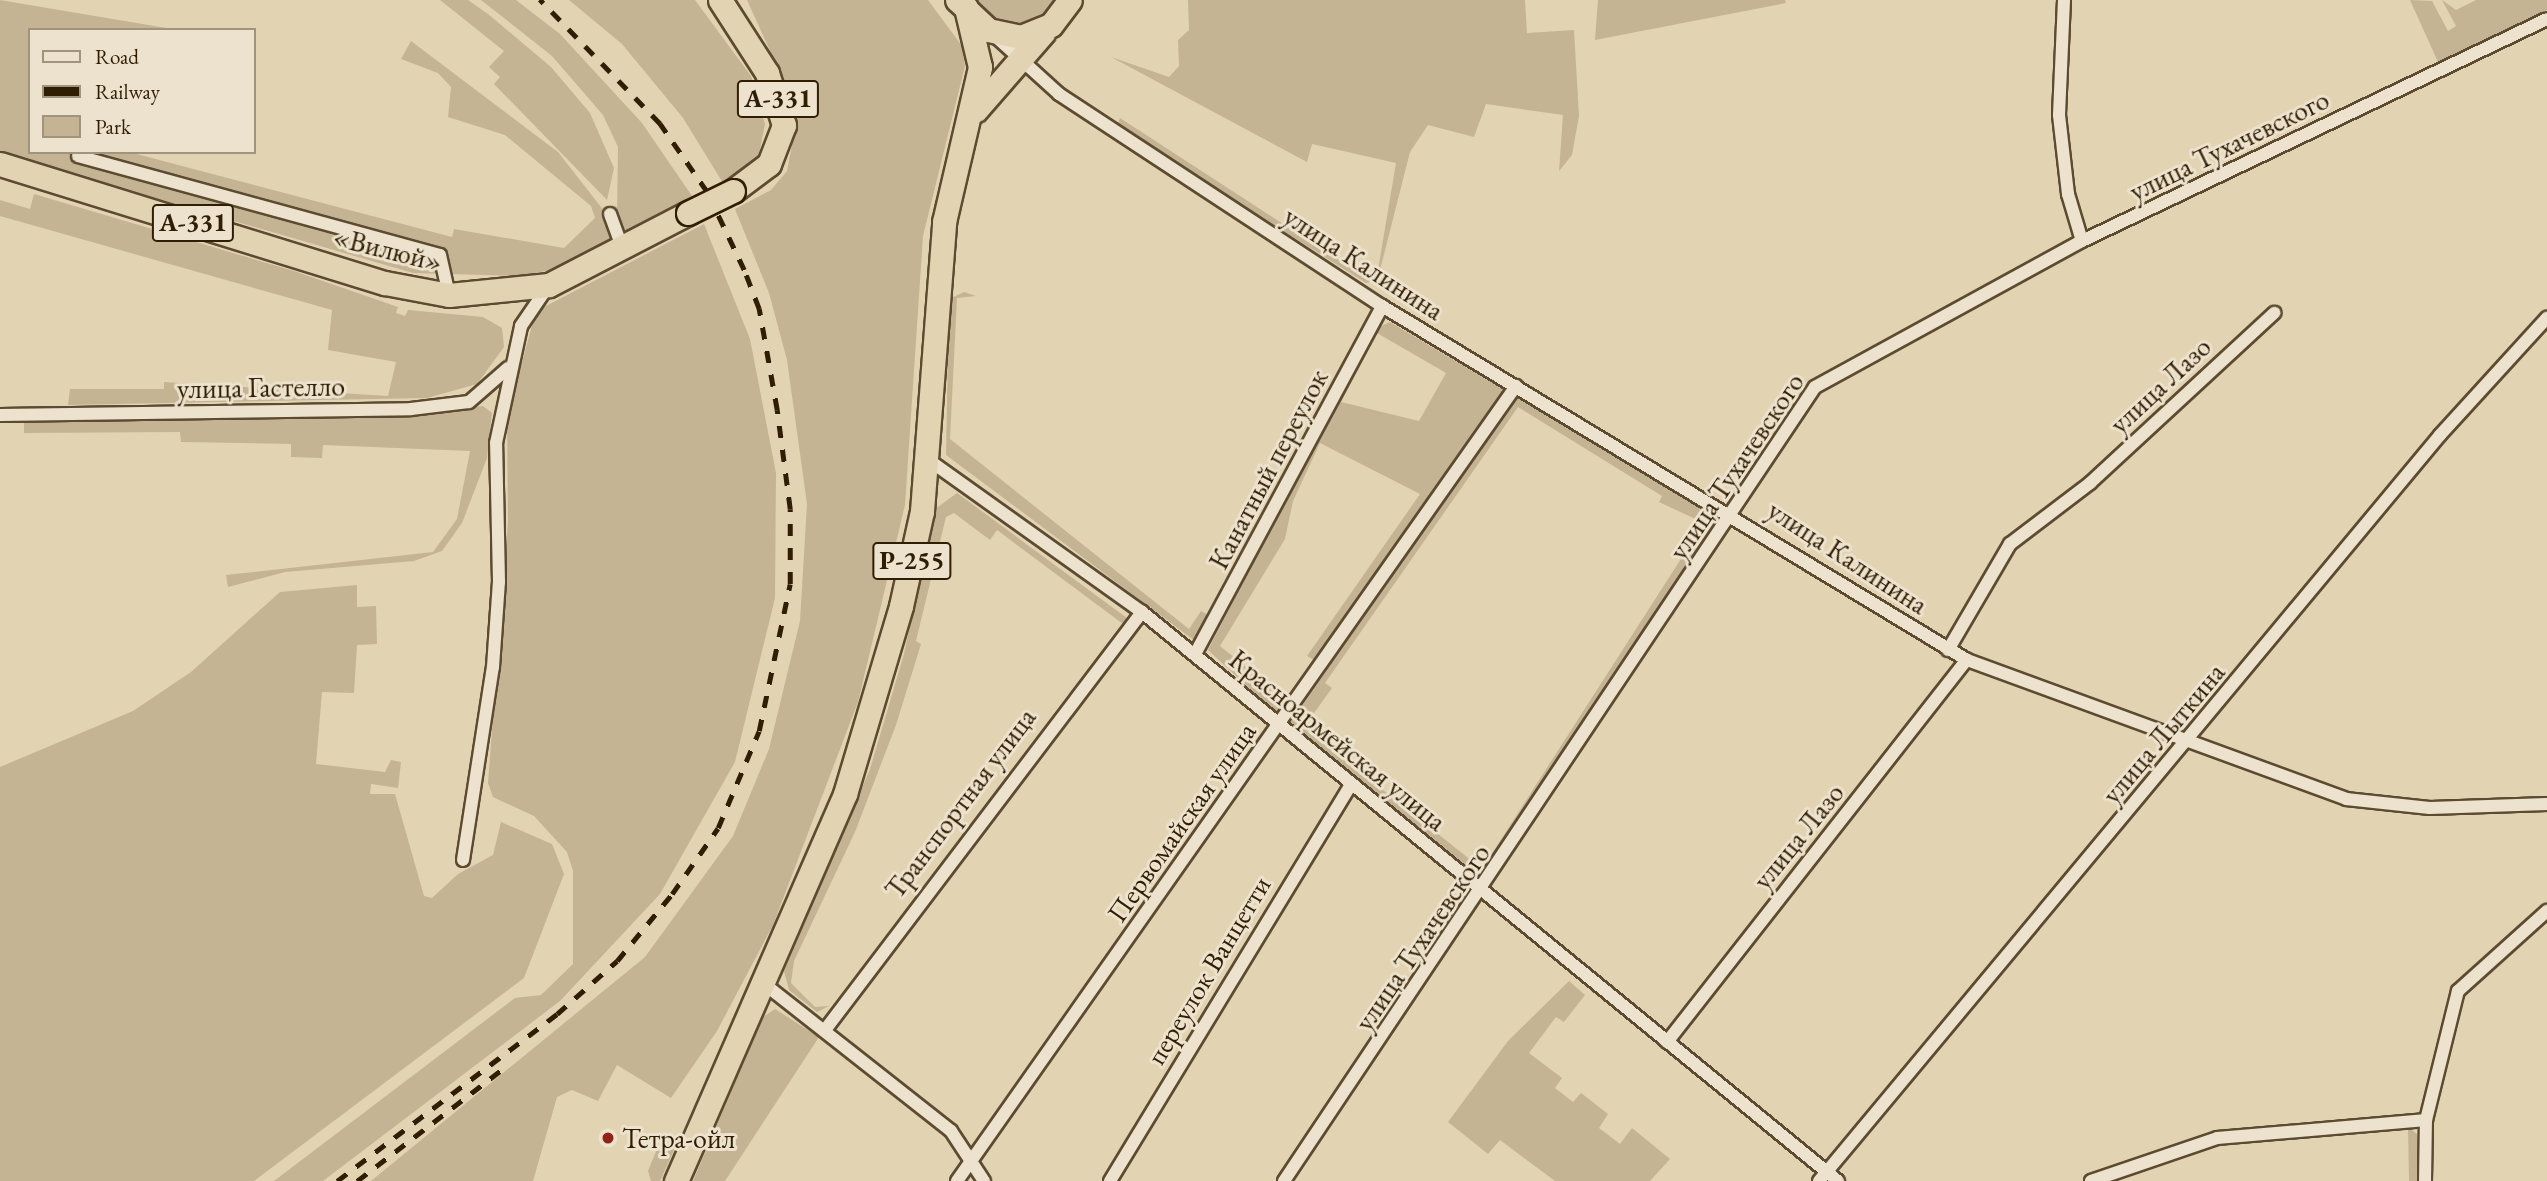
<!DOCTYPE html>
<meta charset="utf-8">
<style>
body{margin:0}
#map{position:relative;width:2547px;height:1181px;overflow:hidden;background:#e2d3b2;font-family:"EB Garamond",serif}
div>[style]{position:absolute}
.green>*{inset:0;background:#c4b494}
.roads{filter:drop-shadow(2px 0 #5c4b30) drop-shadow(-2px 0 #5c4b30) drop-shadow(0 2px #5c4b30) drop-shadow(0 -2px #5c4b30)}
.street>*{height:12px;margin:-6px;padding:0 6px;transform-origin:6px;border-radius:6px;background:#ece2cd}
.highway>*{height:23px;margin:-11.5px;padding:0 11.5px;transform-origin:11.5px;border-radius:11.5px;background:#e2d3b2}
.rail>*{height:4.5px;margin-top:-2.25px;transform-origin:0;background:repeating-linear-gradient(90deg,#301e04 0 12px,transparent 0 24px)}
.bridges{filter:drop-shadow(2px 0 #301e04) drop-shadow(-2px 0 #301e04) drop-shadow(0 2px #301e04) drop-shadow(0 -2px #301e04)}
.highway-bridge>*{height:23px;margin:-11.5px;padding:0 11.5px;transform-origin:11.5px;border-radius:11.5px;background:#e2d3b2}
.dots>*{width:19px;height:19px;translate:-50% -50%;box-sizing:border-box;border:4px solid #ece2cd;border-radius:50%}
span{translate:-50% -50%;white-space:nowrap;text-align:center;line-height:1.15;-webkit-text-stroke:6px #ece2cd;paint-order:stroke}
.shield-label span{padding:2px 5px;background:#ece2cd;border:2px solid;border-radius:5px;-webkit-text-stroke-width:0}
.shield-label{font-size:26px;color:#301e04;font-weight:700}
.street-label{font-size:28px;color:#301e04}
.poi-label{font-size:28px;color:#301e04}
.left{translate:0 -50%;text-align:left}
.legend{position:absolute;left:28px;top:28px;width:228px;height:126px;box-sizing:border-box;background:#ece2cd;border:2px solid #a1947d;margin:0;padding:9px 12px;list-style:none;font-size:21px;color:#301e04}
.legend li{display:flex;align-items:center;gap:14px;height:35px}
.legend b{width:35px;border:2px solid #a1947d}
</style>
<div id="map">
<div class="green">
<i style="clip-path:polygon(0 0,178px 30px,30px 30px,30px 152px,129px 152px,452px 237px,454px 229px,564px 248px,595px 218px,591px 206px,505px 135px,448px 117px,451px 87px,438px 73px,401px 59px,411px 41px,558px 152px,601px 207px,614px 239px,561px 268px,519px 276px,413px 273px,0 153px)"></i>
<i style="clip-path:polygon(440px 0,468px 0,488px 14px,551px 67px,590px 113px,614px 168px,607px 200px,494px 84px,500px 77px,489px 67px,504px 51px)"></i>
<i style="clip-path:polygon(481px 0,516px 0,560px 34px,642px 123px,692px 196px,627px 233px,617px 216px,618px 147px,603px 115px,552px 56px)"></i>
<i style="clip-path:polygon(569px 0,695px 0,751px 76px,765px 124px,758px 159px,723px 183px,683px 118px,622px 44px)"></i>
<i style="clip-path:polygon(747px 0,928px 0,962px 46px,965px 66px,923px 236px,905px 505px,858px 702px,773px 925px,717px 1031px,671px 1098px,617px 1065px,598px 1101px,572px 1090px,557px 1097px,533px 1181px,371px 1181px,645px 957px,733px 836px,769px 749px,800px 621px,807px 504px,787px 360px,769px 293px,735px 209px,771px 190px,787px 171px,795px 129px,791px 97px)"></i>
<i style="clip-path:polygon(973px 0,1059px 0,1050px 13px,1023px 27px,989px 19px)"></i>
<i style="clip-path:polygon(1188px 0,1525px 0,1527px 33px,1574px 30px,1579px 116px,1572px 155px,1559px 171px,1563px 115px,1486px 104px,1474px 137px,1428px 125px,1410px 152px,1379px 274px,1374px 281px,1366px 283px,1117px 126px,1120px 118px,1371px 281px,1378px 270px,1396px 163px,1312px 144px,1307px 162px,1111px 57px,1169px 77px,1179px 66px,1178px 40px,1189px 30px)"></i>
<i style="clip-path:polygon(1598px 0,1785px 0,1786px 3px,1595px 40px)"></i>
<i style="clip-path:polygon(2410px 0,2432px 1px,2448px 31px,2456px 26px,2442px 0,2456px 10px,2476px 0,2547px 0,2547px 10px,2438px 62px)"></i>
<i style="clip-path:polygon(34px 194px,294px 271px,398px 307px,396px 313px,405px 316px,408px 310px,483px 317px,502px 328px,504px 347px,477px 384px,427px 398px,68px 405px,70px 389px,164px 389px,164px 382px,388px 396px,396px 362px,328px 350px,332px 310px,0 216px,0 200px,30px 209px)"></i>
<i style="clip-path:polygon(704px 224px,750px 339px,776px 473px,775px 598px,735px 762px,660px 894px,560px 1001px,323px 1181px,274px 1181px,515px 998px,541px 995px,573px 964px,573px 871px,567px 852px,534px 816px,493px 797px,488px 783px,508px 521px,507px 417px,533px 322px,544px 307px)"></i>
<i style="clip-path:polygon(964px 292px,976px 296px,957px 298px,950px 439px,1189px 629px,1201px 611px,1210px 616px,1195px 641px,946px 455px,949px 299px)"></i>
<i style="clip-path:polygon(evenodd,1390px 322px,1504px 390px,1314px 660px,1307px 656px,1420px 494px,1320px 443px,1293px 501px,1285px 539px,1220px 646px,1281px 695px,1290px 693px,1276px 713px,1208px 650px,1375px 329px,1390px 322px,1377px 333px,1446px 373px,1419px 421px,1341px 402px,1377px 333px)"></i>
<i style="clip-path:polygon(evenodd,1517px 397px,1717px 517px,1483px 882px,1288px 726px,1517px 397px,1518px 407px,1662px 496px,1659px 502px,1704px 523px,1482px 869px,1304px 727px,1332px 688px,1325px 683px,1518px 407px)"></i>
<i style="clip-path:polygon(483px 406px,492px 413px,487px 458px,462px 523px,442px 551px,414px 561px,285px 572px,228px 587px,226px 575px,433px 552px,457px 519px,470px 451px,323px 445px,322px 458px,291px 457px,291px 444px,181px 442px,180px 432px,24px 433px,24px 421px,373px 417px)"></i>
<i style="clip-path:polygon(957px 493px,1127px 618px,1123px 624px,997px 530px,990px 540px,954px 513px,946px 517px,916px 641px,921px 644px,896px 725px,855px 832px,794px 961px,791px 983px,815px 1007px,829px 1006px,817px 1012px,789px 990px,784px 971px,870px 769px,904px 654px,935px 509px)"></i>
<i style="clip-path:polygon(357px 585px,357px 607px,376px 606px,377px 644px,357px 645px,354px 693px,322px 692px,316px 764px,385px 772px,391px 760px,401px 762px,398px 788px,371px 784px,370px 794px,395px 794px,424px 896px,432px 898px,458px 874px,493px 855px,501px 822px,552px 844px,564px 874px,524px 978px,254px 1181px,0 1181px,0 767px,133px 711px,191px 672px,280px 592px)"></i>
<i style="clip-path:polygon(1569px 981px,1585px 995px,1564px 1022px,1556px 1017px,1529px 1053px,1562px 1078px,1555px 1088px,1573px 1102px,1581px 1093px,1608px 1114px,1599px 1128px,1620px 1144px,1632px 1128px,1670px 1159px,1650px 1181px,1555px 1181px,1500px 1140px,1488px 1154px,1448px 1122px,1508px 1041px)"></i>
<i style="clip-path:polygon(775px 1009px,819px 1037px,725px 1181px,693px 1181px,763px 1017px)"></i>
<i style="clip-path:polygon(2408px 1127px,2417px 1134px,2419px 1181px,2409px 1181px)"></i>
<i style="clip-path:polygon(680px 1137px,660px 1181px,651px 1181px,648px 1171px,657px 1149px)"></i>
</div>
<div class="roads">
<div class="street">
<i style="left:2064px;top:0;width:115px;rotate:92.5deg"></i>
<i style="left:2059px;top:115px;width:80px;rotate:83.5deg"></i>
<i style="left:2068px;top:194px;width:49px;rotate:73.4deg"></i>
<i style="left:994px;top:35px;width:88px;rotate:42.2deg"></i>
<i style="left:1059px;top:94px;width:386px;rotate:33.3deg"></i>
<i style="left:1382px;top:306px;width:684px;rotate:31.18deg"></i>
<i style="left:1967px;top:660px;width:404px;rotate:20.1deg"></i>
<i style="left:2346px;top:799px;width:84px;rotate:6.1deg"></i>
<i style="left:2430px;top:808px;width:117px;rotate:-2deg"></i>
<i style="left:78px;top:156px;width:375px;rotate:15.3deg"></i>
<i style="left:440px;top:255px;width:41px;rotate:77.3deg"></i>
<i style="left:610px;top:214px;width:37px;rotate:70deg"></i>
<i style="left:0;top:415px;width:411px;rotate:-0.8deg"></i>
<i style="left:411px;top:409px;width:58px;rotate:-6.9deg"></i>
<i style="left:469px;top:402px;width:52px;rotate:-41.1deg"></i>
<i style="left:926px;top:458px;width:265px;rotate:35.5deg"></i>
<i style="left:1142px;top:612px;width:899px;rotate:39.27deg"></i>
<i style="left:1948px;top:650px;width:123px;rotate:-59.7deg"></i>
<i style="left:2010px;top:544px;width:101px;rotate:-37.3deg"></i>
<i style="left:2090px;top:483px;width:251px;rotate:-42.7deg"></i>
<i style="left:1195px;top:654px;width:395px;rotate:-61.7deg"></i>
<i style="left:463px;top:860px;width:195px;rotate:-81.2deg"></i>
<i style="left:493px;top:667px;width:85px;rotate:-86deg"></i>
<i style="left:499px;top:582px;width:139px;rotate:-91.2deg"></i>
<i style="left:496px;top:443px;width:120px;rotate:-77.9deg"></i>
<i style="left:521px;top:326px;width:50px;rotate:-55.7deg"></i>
<i style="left:763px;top:983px;width:239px;rotate:38.2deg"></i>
<i style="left:951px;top:1131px;width:60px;rotate:56.6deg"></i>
<i style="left:825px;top:1030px;width:525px;rotate:-52.82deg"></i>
<i style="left:1667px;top:1042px;width:486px;rotate:-51.9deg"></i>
<i style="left:957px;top:1181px;width:972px;rotate:-54.89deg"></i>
<i style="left:1110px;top:1181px;width:462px;rotate:-58.7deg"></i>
<i style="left:1284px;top:1181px;width:955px;rotate:-56.23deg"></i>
<i style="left:1815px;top:387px;width:304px;rotate:-28.7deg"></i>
<i style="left:2082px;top:241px;width:515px;rotate:-25.52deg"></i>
<i style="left:1819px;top:1181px;width:971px;rotate:-50.22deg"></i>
<i style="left:2440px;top:435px;width:159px;rotate:-47.6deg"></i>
<i style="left:2091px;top:1181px;width:133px;rotate:-18.8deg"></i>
<i style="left:2217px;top:1138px;width:210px;rotate:-4.9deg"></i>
<i style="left:2425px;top:1181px;width:61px;rotate:-89.1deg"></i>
<i style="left:2426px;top:1120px;width:133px;rotate:-76.1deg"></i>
<i style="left:2458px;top:991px;width:120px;rotate:-42deg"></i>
</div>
<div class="highway">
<i style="left:720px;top:0;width:87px;rotate:57.2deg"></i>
<i style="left:767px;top:73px;width:55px;rotate:71.9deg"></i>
<i style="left:784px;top:125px;width:42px;rotate:111deg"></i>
<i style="left:769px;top:164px;width:45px;rotate:143.1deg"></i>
<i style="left:969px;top:12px;width:26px;rotate:43deg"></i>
<i style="left:988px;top:30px;width:34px;rotate:12deg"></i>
<i style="left:1021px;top:37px;width:32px;rotate:-22deg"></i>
<i style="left:1051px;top:25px;width:31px;rotate:-53deg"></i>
<i style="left:976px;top:110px;width:102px;rotate:-49deg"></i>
<i style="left:0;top:164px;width:403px;rotate:17.2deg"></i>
<i style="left:385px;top:283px;width:65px;rotate:10.6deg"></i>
<i style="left:449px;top:295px;width:100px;rotate:-5.7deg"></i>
<i style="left:549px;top:285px;width:157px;rotate:-27.4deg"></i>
<i style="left:676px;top:1181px;width:422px;rotate:-66.4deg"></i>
<i style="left:845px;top:794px;width:196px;rotate:-73.4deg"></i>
<i style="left:901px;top:606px;width:97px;rotate:-77.5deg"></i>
<i style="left:922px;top:511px;width:290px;rotate:-85.6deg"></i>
<i style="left:944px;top:222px;width:159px;rotate:-76.9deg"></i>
<i style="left:980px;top:67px;width:61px;rotate:-103.3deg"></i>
<i style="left:966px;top:8px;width:12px;rotate:-138deg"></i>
</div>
</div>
<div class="rail">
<i style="left:337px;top:1181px;width:276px;rotate:-37.2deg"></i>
<i style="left:557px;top:1014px;width:80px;rotate:-41.5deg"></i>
<i style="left:617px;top:961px;width:87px;rotate:-50.6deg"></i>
<i style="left:672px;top:894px;width:80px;rotate:-55.1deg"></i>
<i style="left:718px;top:828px;width:105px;rotate:-67.1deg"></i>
<i style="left:759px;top:731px;width:150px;rotate:-78.1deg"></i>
<i style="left:790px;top:584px;width:75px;rotate:-90deg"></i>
<i style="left:790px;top:509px;width:100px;rotate:-97.5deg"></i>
<i style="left:777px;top:410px;width:103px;rotate:-100.1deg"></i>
<i style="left:759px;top:309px;width:42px;rotate:-111deg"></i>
<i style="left:744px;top:270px;width:86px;rotate:-115.4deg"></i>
<i style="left:707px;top:192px;width:83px;rotate:-124.7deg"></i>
<i style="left:660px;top:124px;width:173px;rotate:-134.1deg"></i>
<i style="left:357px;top:1181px;width:182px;rotate:-37.6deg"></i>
</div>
<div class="bridges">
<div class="highway-bridge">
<i style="left:688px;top:213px;width:50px;rotate:-26.1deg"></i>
</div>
</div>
<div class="dots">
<i style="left:608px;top:1138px;background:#8f2418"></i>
</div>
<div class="shield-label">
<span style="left:778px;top:99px">А-331</span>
<span style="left:193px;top:223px">А-331</span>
<span style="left:912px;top:561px">Р-255</span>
</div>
<div class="street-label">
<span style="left:2229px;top:145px;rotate:-26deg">улица Тухачевского</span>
<span style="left:388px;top:249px;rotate:14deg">«Вилюй»</span>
<span style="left:1364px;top:263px;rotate:33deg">улица Калинина</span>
<span style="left:2160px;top:385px;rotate:-43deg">улица Лазо</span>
<span style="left:261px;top:387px;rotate:-1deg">улица Гастелло</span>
<span style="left:1736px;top:466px;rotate:-56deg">улица Тухачевского</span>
<span style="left:1268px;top:469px;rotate:-62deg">Канатный переулок</span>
<span style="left:1848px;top:557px;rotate:33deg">улица Калинина</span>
<span style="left:2163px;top:733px;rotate:-50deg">улица Лыткина</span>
<span style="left:1338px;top:740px;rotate:39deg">Красноармейская улица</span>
<span style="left:960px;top:803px;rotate:-53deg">Транспортная улица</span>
<span style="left:1181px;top:822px;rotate:-55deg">Первомайская улица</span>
<span style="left:1798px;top:836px;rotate:-51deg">улица Лазо</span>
<span style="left:1422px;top:937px;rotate:-56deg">улица Тухачевского</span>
<span style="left:1208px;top:970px;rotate:-59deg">переулок Ванцетти</span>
</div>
<div class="poi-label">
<span class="left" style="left:622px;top:1138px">Тетра-ойл</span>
</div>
<ul class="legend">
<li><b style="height:9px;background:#ece2cd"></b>Road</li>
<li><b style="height:9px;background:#301e04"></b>Railway</li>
<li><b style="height:19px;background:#c4b494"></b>Park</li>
</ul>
</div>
